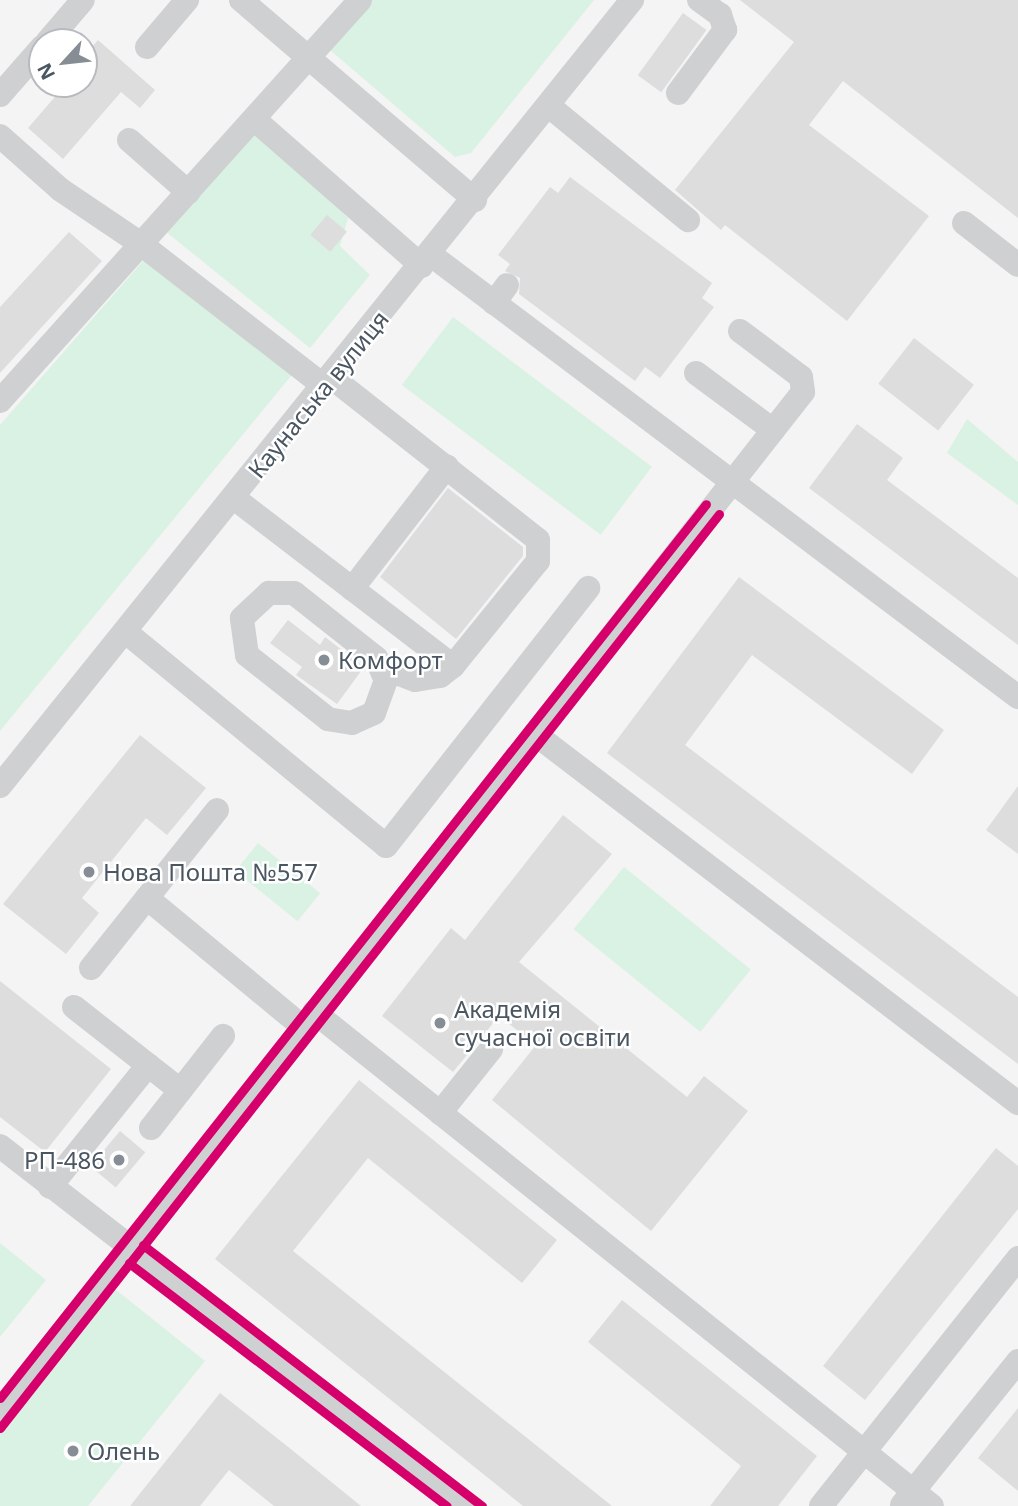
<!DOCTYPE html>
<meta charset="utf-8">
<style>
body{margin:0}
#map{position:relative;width:1018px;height:1506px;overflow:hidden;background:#f4f4f4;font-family:"Noto Sans",sans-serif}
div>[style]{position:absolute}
.green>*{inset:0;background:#d9f2e3;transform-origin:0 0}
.building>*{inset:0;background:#ddddde;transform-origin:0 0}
.minor>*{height:24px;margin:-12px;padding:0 12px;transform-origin:12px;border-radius:12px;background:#ced0d2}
.cycleway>*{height:9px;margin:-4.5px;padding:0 4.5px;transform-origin:4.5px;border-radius:4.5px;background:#d6006c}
.dots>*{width:19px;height:19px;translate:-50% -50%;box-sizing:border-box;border:4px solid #fff;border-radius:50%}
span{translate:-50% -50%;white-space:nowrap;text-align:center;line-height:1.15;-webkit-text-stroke:5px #fff;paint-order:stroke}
.street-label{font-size:24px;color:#4a5661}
.poi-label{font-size:24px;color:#4a5661}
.left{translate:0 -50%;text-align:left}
.right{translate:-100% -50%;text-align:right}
.north{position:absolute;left:28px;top:28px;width:70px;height:70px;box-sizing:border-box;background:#fff;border:2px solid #b7bbc0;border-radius:50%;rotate:243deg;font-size:19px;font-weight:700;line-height:28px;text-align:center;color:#4a5661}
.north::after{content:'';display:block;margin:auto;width:24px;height:32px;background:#868d94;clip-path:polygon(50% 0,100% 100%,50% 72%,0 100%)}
</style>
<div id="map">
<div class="green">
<i style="clip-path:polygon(364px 0,594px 0,471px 153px,455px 157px,330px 50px)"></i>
<i style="clip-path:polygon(252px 131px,261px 134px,348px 218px,340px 246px,370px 275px,310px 348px,165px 231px)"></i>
<i style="clip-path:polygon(149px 254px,295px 371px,0 731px,0 425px)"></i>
<i style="left:453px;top:317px;width:249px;height:85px;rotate:37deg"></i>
<i style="clip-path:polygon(967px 419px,1018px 462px,1018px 505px,947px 453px)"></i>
<i style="left:258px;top:843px;width:80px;height:36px;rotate:39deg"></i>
<i style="left:624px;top:867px;width:163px;height:80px;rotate:39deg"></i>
<i style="clip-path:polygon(0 1243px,46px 1280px,0 1337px)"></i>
<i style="clip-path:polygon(115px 1289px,205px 1361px,88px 1506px,0 1506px,0 1433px)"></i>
</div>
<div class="building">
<i style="clip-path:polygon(740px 0,1018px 0,1018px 218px,843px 81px,809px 125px,929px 216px,847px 321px,725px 225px,721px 230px,675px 190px,794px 42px)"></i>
<i style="left:683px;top:13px;width:29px;height:77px;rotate:36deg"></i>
<i style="clip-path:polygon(98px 40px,155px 90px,140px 108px,121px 92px,63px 159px,28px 128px,66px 84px,84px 84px,84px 56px)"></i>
<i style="clip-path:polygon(570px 177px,712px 283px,702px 298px,714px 307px,660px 378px,645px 367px,635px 381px,519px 294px,520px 278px,505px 271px,510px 264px,498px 255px,550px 187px,558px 193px)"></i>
<i style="left:327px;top:215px;width:26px;height:26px;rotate:40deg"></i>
<i style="clip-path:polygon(69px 232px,102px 261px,0 373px,0 307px)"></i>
<i style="left:914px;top:338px;width:76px;height:58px;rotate:38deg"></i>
<i style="clip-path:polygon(857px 424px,903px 458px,887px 480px,1018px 578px,1018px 645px,809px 488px)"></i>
<i style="clip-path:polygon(448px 488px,523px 547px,523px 556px,456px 639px,380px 577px)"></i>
<i style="clip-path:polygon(739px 577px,944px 730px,912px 774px,752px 655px,685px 745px,1018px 997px,1018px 1064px,607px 753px)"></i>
<i style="clip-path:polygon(288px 620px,320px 645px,325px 637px,364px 667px,337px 704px,296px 675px,302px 667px,270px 643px)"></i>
<i style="clip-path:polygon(140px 735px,206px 788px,167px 835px,146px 818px,82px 898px,99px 913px,66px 954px,3px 904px)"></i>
<i style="clip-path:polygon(1018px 786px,1018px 854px,986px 830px)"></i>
<i style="clip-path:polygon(563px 815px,612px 854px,519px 962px,687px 1097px,704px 1076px,748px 1111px,651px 1231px,492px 1100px,536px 1045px,499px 1016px,453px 1072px,382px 1016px,451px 928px,465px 940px)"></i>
<i style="clip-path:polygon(0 981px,111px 1069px,45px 1152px,0 1117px)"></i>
<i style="clip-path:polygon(359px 1080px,557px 1240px,522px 1283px,368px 1158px,293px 1251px,612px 1506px,523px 1506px,215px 1259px)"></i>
<i style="left:120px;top:1131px;width:33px;height:46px;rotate:40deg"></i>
<i style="clip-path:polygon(996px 1148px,1018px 1166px,1018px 1209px,865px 1400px,823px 1366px)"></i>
<i style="clip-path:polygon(622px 1300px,817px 1456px,778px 1506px,710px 1506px,741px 1466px,588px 1342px)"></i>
<i style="clip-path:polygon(220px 1393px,287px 1446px,361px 1506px,274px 1506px,229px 1470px,200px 1506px,130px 1506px)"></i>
<i style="clip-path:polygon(1018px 1408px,1018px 1491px,978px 1458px)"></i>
</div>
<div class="minor">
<i style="left:241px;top:0;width:308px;rotate:40.5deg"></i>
<i style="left:47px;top:42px;width:55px;rotate:-49.4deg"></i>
<i style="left:147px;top:47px;width:62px;rotate:-49.6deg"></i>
<i style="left:678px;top:93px;width:79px;rotate:-53.3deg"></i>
<i style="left:725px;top:30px;width:16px;rotate:-108deg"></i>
<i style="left:720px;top:15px;width:26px;rotate:-144deg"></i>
<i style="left:0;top:95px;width:64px;rotate:-48.8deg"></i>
<i style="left:549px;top:106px;width:180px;rotate:39.4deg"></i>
<i style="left:254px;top:119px;width:223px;rotate:41.2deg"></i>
<i style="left:0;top:136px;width:81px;rotate:41.5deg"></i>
<i style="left:61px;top:190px;width:97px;rotate:34deg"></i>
<i style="left:141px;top:244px;width:232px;rotate:37.8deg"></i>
<i style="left:129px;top:140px;width:79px;rotate:41.4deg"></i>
<i style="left:964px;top:223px;width:68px;rotate:37.9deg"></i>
<i style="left:431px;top:255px;width:735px;rotate:36.98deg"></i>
<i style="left:494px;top:303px;width:22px;rotate:-54deg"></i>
<i style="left:740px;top:331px;width:76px;rotate:37deg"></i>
<i style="left:801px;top:377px;width:15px;rotate:82deg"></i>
<i style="left:803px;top:392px;width:434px;rotate:128.1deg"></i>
<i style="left:535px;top:734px;width:608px;rotate:37.38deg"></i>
<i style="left:696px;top:373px;width:96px;rotate:36.5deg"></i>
<i style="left:331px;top:377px;width:263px;rotate:38.2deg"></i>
<i style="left:538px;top:540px;width:21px;rotate:90deg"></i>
<i style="left:538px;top:561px;width:135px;rotate:129deg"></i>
<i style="left:0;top:401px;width:539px;rotate:-48.08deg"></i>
<i style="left:234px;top:498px;width:276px;rotate:37.5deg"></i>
<i style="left:453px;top:666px;width:16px;rotate:142deg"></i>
<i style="left:440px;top:676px;width:25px;rotate:171deg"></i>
<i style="left:415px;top:680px;width:34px;rotate:-159deg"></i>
<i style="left:352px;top:589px;width:155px;rotate:-52.3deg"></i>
<i style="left:269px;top:593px;width:25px"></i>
<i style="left:294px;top:593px;width:105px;rotate:38.4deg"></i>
<i style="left:376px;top:658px;width:24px;rotate:66deg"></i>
<i style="left:386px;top:680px;width:35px;rotate:110deg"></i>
<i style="left:374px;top:713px;width:24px;rotate:156deg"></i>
<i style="left:352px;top:723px;width:24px;rotate:-171deg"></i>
<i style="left:328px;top:719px;width:103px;rotate:-141.7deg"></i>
<i style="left:247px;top:655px;width:37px;rotate:-98deg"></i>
<i style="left:242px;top:618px;width:37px;rotate:-43deg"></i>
<i style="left:127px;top:633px;width:335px;rotate:39.4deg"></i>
<i style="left:386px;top:846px;width:328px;rotate:-51.9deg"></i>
<i style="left:0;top:786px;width:1009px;rotate:-51.2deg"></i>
<i style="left:147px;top:898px;width:201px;rotate:39.6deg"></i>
<i style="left:91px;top:968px;width:202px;rotate:-51.4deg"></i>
<i style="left:74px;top:1007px;width:94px;rotate:38.1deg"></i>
<i style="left:314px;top:1012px;width:791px;rotate:38.64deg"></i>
<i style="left:440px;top:1113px;width:82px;rotate:-51.4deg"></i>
<i style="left:151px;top:1128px;width:117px;rotate:-52deg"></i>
<i style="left:0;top:1146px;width:587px;rotate:37.81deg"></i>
<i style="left:50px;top:1187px;width:156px;rotate:-51.2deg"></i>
<i style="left:148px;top:1065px;width:41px;rotate:38deg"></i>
<i style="left:0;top:1414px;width:865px;rotate:-51.81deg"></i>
<i style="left:902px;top:1505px;width:185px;rotate:-51.1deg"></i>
<i style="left:821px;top:1506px;width:317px;rotate:-51.5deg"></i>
</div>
<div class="cycleway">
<i style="left:143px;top:1245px;width:428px;rotate:37.6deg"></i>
<i style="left:129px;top:1263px;width:400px;rotate:37.4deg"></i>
<i style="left:0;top:1398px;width:1139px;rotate:-51.7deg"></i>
<i style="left:0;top:1428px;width:1163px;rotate:-51.81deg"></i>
</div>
<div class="dots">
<i style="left:324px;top:660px;background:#868d94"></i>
<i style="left:89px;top:872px;background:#868d94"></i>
<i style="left:440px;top:1023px;background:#868d94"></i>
<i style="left:119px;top:1160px;background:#868d94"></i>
<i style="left:73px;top:1451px;background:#868d94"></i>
</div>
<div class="street-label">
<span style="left:318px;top:394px;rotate:-51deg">Каунаська вулиця</span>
</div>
<div class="poi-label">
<span class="left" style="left:338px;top:660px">Комфорт</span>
<span class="left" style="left:103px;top:872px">Нова Пошта №557</span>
<span class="left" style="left:454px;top:1023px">Академія<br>сучасної освіти</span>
<span class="right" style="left:105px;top:1160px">РП-486</span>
<span class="left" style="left:87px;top:1451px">Олень</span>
</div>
<div class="north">N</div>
</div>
